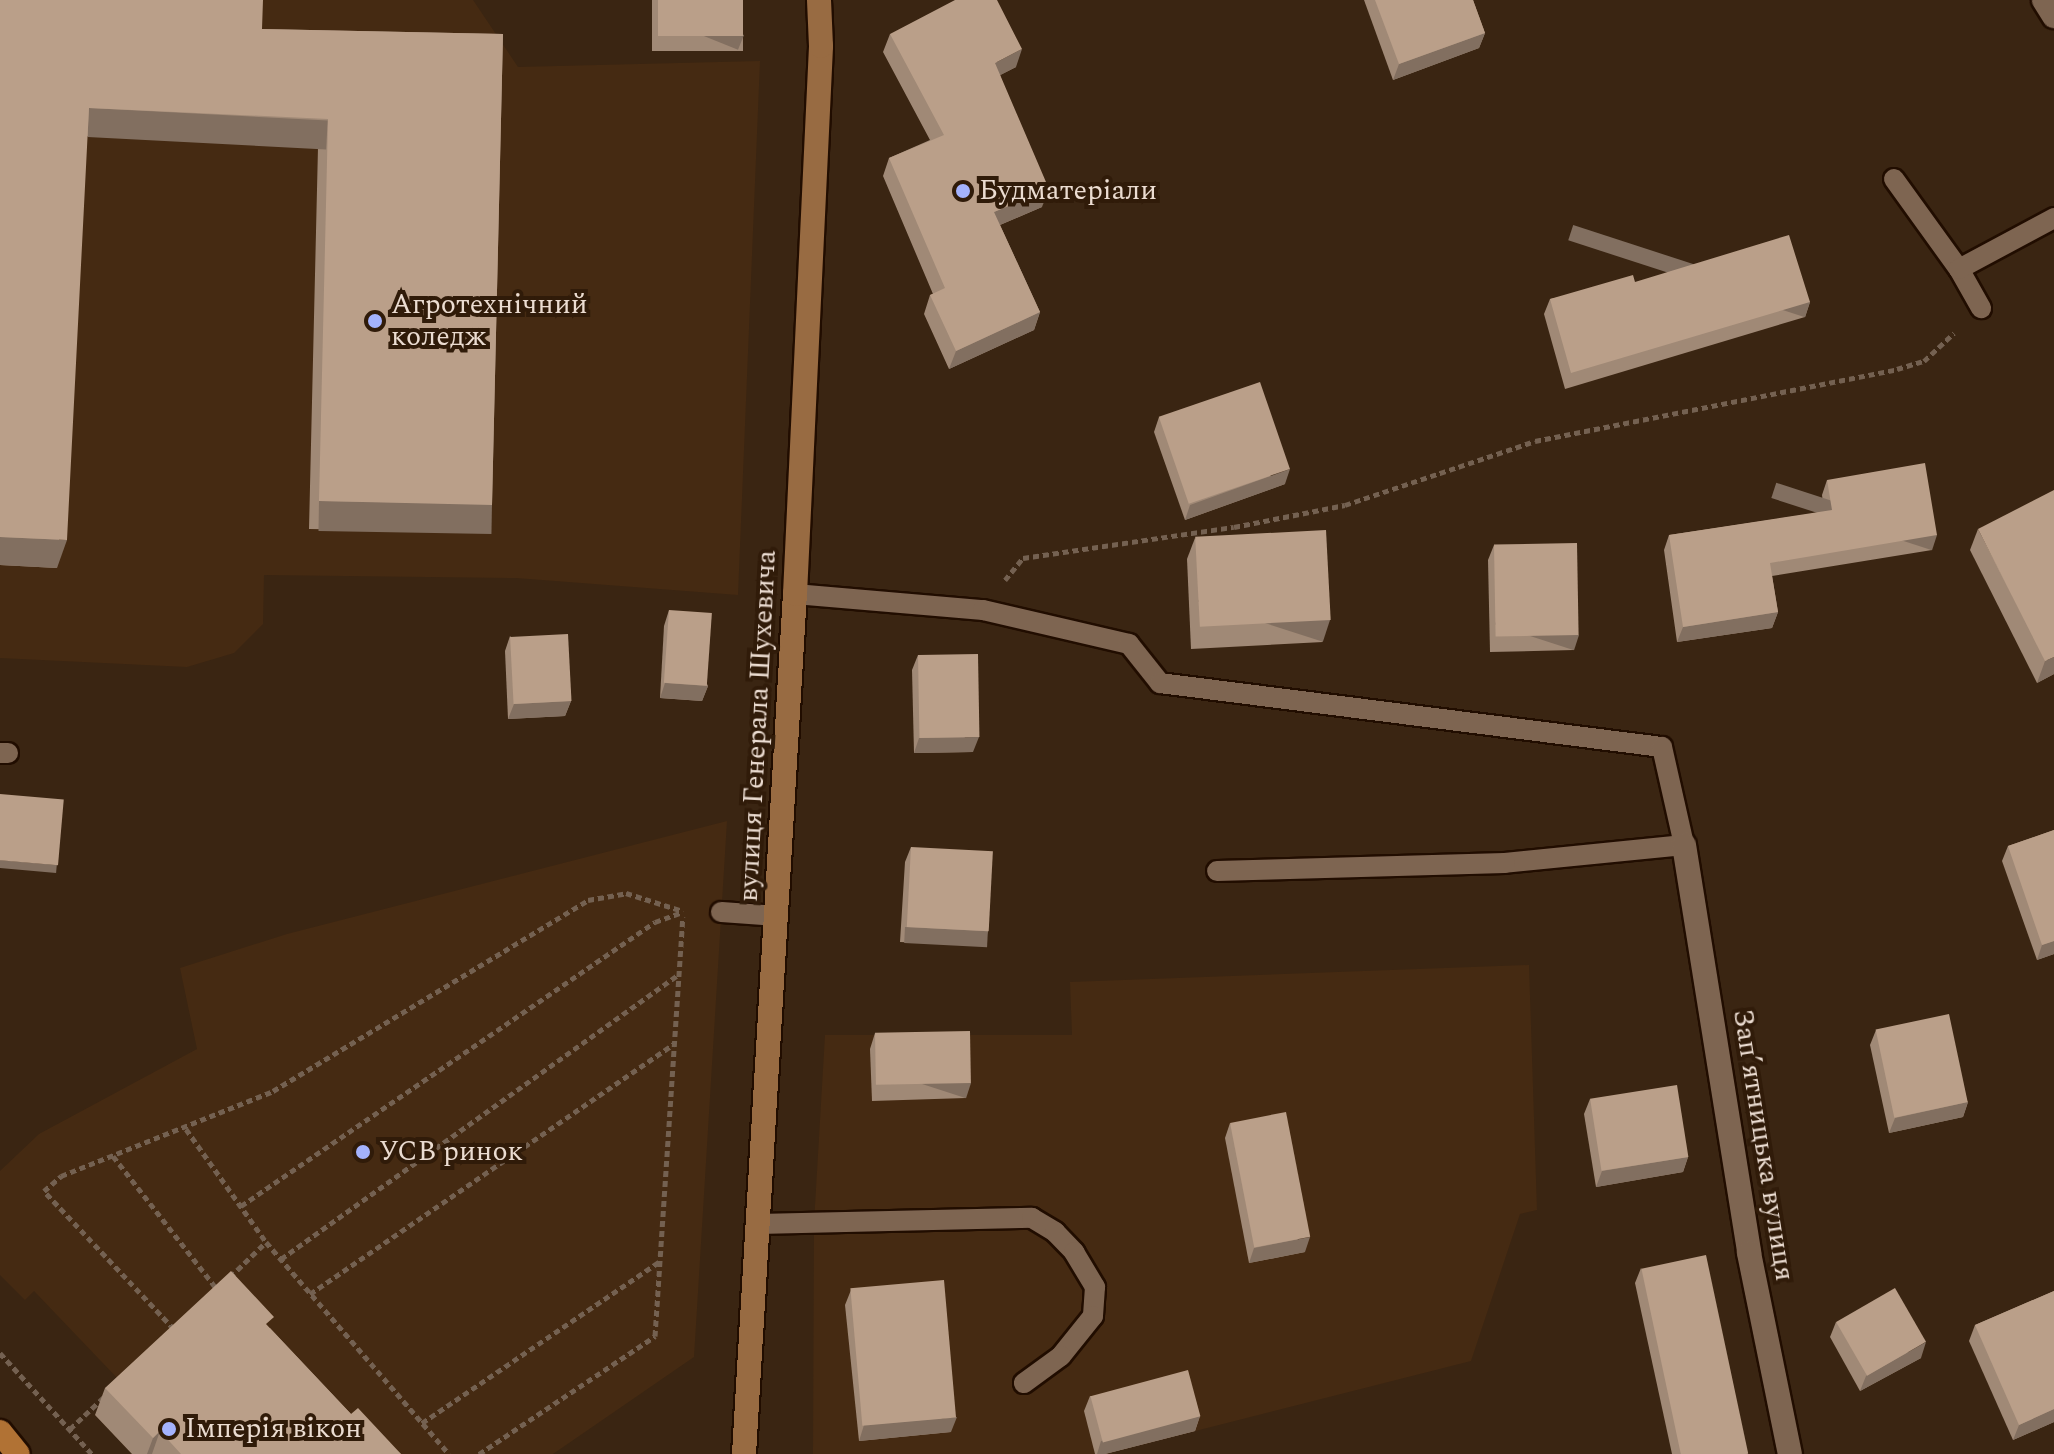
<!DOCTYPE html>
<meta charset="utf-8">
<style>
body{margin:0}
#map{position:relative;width:2054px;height:1454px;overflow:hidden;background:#3a2512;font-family:Spectral,serif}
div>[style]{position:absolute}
.built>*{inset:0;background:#452a12}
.path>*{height:5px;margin-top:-2.5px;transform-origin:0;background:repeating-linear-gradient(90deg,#746151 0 6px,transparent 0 10px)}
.roads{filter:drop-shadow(2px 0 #210d00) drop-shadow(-2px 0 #210d00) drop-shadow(0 2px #210d00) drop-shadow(0 -2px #210d00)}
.lane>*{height:20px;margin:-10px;padding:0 10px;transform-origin:10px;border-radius:10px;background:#7e6551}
.street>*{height:24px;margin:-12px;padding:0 12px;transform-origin:12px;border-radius:12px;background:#7e6551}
.secondary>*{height:24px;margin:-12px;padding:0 12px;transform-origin:12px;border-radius:12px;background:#986b42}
.primary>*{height:24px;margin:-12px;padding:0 12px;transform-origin:12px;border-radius:12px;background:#b17234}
.wall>*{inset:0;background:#a08976;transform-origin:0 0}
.shaded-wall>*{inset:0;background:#826f60;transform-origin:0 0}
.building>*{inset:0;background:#ba9f89;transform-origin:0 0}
.dots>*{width:22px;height:22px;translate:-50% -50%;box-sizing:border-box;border:4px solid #301b09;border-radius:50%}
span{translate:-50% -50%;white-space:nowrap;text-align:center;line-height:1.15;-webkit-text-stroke:8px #301b09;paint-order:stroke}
.poi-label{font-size:28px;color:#ebdcd1}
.left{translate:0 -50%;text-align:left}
.street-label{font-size:28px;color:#ebdcd1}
</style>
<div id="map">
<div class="built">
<i style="clip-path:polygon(0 0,473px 0,518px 67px,760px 61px,738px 595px,516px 578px,264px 575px,263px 624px,234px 653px,187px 667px,0 658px)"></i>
<i style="clip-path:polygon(727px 821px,694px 1357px,553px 1454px,132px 1454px,95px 1415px,120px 1381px,34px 1291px,25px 1300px,0 1275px,0 1171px,39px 1134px,197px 1049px,180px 968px,287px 934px)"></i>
<i style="clip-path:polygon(1529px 965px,1537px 1210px,1520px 1214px,1471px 1361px,1105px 1454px,813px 1454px,814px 1223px,825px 1035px,1072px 1035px,1070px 982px)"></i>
</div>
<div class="path">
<i style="left:1005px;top:580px;width:28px;rotate:-51deg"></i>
<i style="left:1023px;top:558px;width:213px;rotate:-8.4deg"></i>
<i style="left:1234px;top:527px;width:113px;rotate:-11.2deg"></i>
<i style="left:1345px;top:505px;width:200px;rotate:-18.6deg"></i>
<i style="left:1535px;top:441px;width:369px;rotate:-11.2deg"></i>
<i style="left:1897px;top:369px;width:28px;rotate:-17deg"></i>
<i style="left:1924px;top:361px;width:41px;rotate:-43deg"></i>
<i style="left:186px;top:1129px;width:138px;rotate:54.7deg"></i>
<i style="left:266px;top:1242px;width:280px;rotate:49.2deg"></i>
<i style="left:113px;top:1156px;width:169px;rotate:52deg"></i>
<i style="left:241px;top:1206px;width:502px;rotate:-34.45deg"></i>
<i style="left:655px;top:922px;width:29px;rotate:-20deg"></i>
<i style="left:281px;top:1259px;width:488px;rotate:-35.6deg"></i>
<i style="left:230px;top:1277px;width:50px;rotate:-44.2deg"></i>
<i style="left:310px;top:1294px;width:442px;rotate:-34.5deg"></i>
<i style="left:174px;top:1329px;width:190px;rotate:-133.3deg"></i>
<i style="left:44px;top:1191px;width:23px;rotate:-41deg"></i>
<i style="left:61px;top:1176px;width:228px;rotate:-21.8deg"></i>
<i style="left:273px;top:1091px;width:368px;rotate:-31.2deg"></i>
<i style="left:588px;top:900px;width:39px;rotate:-10deg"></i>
<i style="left:626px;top:893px;width:60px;rotate:17.5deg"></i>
<i style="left:0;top:1353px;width:137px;rotate:47.7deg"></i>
<i style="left:422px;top:1423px;width:287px;rotate:-34.2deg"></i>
<i style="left:70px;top:1429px;width:47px;rotate:-43.3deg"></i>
<i style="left:479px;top:1454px;width:212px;rotate:-33.8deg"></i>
<i style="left:655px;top:1336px;width:420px;rotate:-86.2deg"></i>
</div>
<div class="roads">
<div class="lane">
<i style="left:1894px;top:179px;width:111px;rotate:54.2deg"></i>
<i style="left:1959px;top:269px;width:45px;rotate:60.6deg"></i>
<i style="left:1959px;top:269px;width:108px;rotate:-28.2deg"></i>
<i style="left:795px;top:594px;width:189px;rotate:4.9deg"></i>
<i style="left:983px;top:610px;width:150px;rotate:13.1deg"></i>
<i style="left:1129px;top:644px;width:50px;rotate:51.5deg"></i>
<i style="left:1160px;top:683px;width:506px;rotate:7.27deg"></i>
<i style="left:1662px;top:747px;width:100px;rotate:77.3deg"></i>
<i style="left:1684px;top:845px;width:180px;rotate:174.3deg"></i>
<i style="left:1505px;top:863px;width:288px;rotate:178.4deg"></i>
<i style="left:0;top:753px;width:8px"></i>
<i style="left:721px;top:912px;width:57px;rotate:4deg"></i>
<i style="left:758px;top:1224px;width:274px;rotate:-1.3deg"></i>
<i style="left:1032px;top:1218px;width:27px;rotate:31deg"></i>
<i style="left:1055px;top:1232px;width:28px;rotate:46deg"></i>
<i style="left:1074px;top:1252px;width:41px;rotate:59deg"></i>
<i style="left:1095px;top:1287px;width:29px;rotate:94deg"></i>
<i style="left:1093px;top:1316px;width:51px;rotate:128.7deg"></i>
<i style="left:1061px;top:1356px;width:46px;rotate:143.9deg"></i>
</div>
<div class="street">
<i style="left:2044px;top:0;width:19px;rotate:58deg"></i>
<i style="left:1684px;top:845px;width:413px;rotate:80.9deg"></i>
<i style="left:1749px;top:1253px;width:205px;rotate:78.5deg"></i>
</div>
<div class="secondary">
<i style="left:744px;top:1454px;width:862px;rotate:-86.61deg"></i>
<i style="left:795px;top:594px;width:549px;rotate:-87.28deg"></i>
<i style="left:821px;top:46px;width:46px;rotate:-92.5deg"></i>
</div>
<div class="primary">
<i style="left:0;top:1432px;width:28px;rotate:51deg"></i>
</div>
</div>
<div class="wall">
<i style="clip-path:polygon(0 0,262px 29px,503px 34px,492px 505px,482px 532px,309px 529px,318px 147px,87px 136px,57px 568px,0 565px)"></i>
<i style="left:652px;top:0;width:91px;height:51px"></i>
<i style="clip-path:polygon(1364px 0,1473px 0,1485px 33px,1479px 48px,1393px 80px)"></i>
<i style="clip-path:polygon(890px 34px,1016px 67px,1000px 75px,1042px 207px,1000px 225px,1040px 312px,1034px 330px,949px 369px,924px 314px,930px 295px,933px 294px,883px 176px,889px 158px,930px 140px,883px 52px)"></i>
<i style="clip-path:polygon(1635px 282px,1810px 302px,1805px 317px,1565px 389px,1544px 314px,1550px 299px)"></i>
<i style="clip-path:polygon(1159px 417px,1285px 484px,1185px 520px,1154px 432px)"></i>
<i style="clip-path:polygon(1827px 480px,1932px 550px,1772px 576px,1778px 612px,1772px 628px,1677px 642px,1664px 550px,1669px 535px,1824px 512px,1822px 495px)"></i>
<i style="clip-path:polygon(1978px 529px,2054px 674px,2037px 683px,1970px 550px)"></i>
<i style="clip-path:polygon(1195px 538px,1323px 642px,1191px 649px,1187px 559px)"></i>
<i style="clip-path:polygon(1494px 545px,1574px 650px,1490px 652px,1488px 560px)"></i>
<i style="clip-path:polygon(669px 610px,708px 686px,702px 701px,660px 698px,664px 626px)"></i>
<i style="clip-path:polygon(510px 636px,571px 701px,565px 716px,508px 719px,505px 651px)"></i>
<i style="clip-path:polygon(918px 655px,973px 752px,914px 753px,912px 670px)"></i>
<i style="clip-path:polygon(2054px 830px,2054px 954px,2037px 960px,2002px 861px,2008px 846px)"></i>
<i style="clip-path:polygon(911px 847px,988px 931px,983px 946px,900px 942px,905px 862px)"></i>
<i style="clip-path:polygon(1876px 1030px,1968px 1102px,1963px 1117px,1889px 1133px,1870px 1045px)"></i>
<i style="clip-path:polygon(875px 1033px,966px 1098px,872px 1101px,870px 1049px)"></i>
<i style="clip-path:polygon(1590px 1099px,1688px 1157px,1683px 1172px,1596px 1187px,1584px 1114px)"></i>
<i style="clip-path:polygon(1230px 1123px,1305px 1252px,1249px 1263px,1225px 1138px)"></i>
<i style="clip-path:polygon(1641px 1268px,1748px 1454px,1672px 1454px,1635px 1283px)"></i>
<i style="clip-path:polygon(851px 1290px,951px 1432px,859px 1441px,845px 1305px)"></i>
<i style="clip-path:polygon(2054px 1291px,2054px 1422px,2013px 1440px,1969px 1341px,1975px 1325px)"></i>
<i style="clip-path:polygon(1836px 1322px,1921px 1358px,1860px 1391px,1830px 1337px)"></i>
<i style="clip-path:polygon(270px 1328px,351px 1414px,401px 1454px,132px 1454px,95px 1415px,105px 1388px)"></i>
<i style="clip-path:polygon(1090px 1396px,1200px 1416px,1195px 1431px,1105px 1454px,1095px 1454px,1084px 1411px)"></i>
</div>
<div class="shaded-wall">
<i style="clip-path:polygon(1485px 33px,1479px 48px,1393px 80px,1399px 64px)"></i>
<i style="left:744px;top:35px;width:16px;height:85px;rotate:112deg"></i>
<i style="clip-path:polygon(1022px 49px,1016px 67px,989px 81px,995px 63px)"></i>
<i style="left:89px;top:108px;width:239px;height:29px;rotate:3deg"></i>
<i style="clip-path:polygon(1049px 189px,1042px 207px,988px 230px,994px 212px)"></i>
<i style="left:1810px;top:302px;width:16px;height:249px;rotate:108deg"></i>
<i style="clip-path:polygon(1040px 312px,1034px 330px,949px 369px,956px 351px)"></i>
<i style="clip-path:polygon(1290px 469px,1285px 484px,1185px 520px,1190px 505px)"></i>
<i style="left:319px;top:501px;width:173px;height:30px;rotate:1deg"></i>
<i style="left:1937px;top:535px;width:16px;height:169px;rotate:108deg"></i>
<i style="clip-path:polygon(0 537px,67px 540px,57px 568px,0 565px)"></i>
<i style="clip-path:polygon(1778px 612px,1772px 628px,1677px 642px,1683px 627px)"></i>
<i style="left:1330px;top:620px;width:23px;height:131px;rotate:108deg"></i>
<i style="left:1579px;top:635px;width:16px;height:83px;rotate:108deg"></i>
<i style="clip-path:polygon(2054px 657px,2054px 674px,2037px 683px,2045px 661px)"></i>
<i style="clip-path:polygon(665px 683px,708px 686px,702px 701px,660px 698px)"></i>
<i style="clip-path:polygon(571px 701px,565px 716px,508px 719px,514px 704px)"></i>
<i style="clip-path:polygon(979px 737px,973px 752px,914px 753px,919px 738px)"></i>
<i style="left:0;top:860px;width:57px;height:8px;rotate:5deg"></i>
<i style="left:905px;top:927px;width:83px;height:16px;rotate:3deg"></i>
<i style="clip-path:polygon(2054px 941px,2054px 954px,2037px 960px,2042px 945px)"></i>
<i style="left:971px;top:1083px;width:16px;height:94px;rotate:108deg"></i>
<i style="clip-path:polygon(1968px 1102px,1963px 1117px,1889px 1133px,1895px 1118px)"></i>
<i style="clip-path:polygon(1688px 1157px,1683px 1172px,1596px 1187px,1602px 1171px)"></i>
<i style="clip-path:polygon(1310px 1237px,1305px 1252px,1249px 1263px,1254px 1248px)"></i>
<i style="clip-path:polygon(1926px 1342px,1921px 1358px,1860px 1391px,1866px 1376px)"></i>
<i style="clip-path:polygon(2054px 1409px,2054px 1422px,2013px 1440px,2019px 1425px)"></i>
<i style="clip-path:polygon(1200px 1416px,1195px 1431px,1105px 1454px,1097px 1454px,1101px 1441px)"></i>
<i style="clip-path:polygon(957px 1417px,951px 1432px,859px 1441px,864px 1425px)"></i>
<i style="clip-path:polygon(160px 1431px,152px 1454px,147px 1454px,153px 1438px)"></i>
</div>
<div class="building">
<i style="clip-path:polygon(0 0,263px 0,262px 29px,503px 34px,492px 505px,319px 501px,328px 119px,89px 108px,67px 540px,0 537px)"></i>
<i style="left:658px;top:0;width:85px;height:36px"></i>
<i style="clip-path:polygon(955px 0,997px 0,1022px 49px,995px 63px,1049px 189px,994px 212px,1040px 312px,956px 351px,930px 295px,945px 288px,889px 158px,944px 135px,890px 34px)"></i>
<i style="clip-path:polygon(1375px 0,1473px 0,1485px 33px,1399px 64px)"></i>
<i style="clip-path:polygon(1789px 235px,1810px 302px,1571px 373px,1550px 299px,1633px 275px,1635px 282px)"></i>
<i style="left:1260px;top:382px;width:92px;height:107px;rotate:71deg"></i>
<i style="clip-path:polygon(1925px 463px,1937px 535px,1770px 563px,1778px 612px,1683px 627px,1669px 535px,1832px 510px,1827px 480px)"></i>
<i style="clip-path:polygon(2054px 490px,2054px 657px,2045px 661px,1978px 529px)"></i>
<i style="left:1326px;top:530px;width:90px;height:131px;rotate:87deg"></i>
<i style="left:1577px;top:543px;width:92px;height:83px;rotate:89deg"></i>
<i style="left:669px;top:610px;width:43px;height:73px;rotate:4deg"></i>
<i style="left:568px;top:634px;width:67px;height:58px;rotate:87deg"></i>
<i style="left:978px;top:654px;width:83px;height:60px;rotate:89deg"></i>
<i style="left:0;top:794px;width:64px;height:66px;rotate:5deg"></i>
<i style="clip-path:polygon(2054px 830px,2054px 941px,2042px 945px,2008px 846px)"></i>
<i style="left:911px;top:847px;width:82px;height:80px;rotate:3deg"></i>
<i style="left:1949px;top:1014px;width:90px;height:75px;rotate:78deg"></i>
<i style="left:970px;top:1031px;width:52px;height:95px;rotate:89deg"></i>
<i style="left:1677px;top:1085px;width:73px;height:88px;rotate:81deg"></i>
<i style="left:1286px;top:1112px;width:127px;height:57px;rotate:79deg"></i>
<i style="left:1706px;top:1255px;width:203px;height:66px;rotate:78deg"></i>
<i style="clip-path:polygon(231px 1271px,274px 1317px,266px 1324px,351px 1414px,358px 1408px,401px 1454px,181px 1454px,160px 1431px,153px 1438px,105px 1388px)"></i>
<i style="left:944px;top:1280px;width:138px;height:94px;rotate:85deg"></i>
<i style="left:1895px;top:1288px;width:62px;height:68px;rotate:60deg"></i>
<i style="clip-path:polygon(2054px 1291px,2054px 1409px,2019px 1425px,1975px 1325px)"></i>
<i style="left:1188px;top:1370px;width:48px;height:101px;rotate:75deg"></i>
</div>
<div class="dots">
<i style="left:963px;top:191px;background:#a4b2fc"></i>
<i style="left:375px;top:321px;background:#a4b2fc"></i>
<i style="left:363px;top:1152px;background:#a4b2fc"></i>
<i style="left:169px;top:1429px;background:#a4b2fc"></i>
</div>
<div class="poi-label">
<span class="left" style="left:979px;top:191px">Будматеріали</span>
<span class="left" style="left:391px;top:321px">Агротехнічний<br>коледж</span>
<span class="left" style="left:379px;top:1152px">УСВ ринок</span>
<span class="left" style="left:185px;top:1429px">Імперія вікон</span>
</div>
<div class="street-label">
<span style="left:758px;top:726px;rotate:-87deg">вулиця Генерала Шухевича</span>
<span style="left:1763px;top:1145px;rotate:81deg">Запʼятницька вулиця</span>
</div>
</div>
